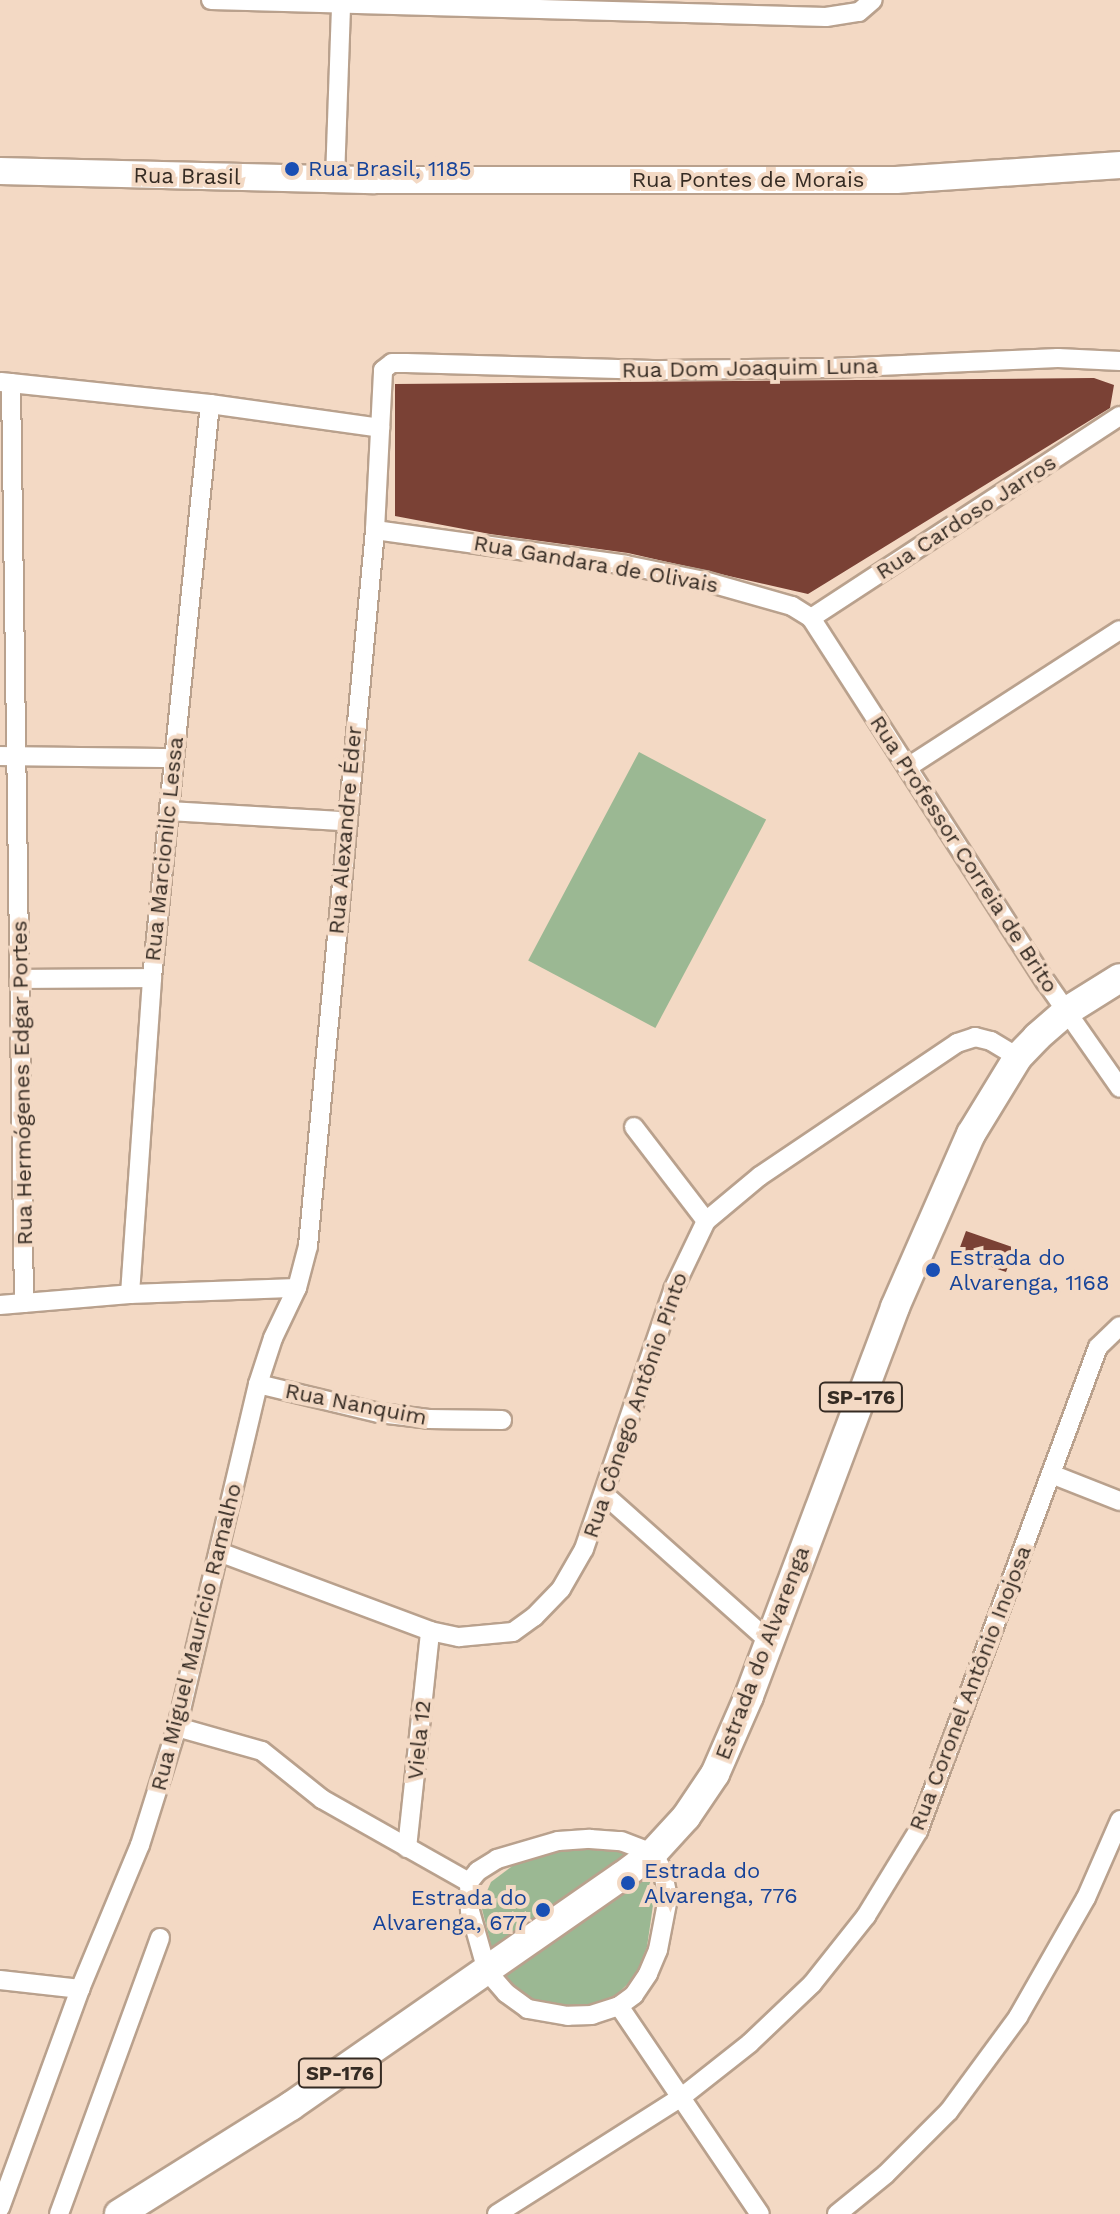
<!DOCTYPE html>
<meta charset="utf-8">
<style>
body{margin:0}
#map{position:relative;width:1120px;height:2214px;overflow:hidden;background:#f3d9c4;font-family:"Work Sans",sans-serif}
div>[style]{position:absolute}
.green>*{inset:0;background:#9bb893;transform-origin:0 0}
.building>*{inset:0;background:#7a4135}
.roads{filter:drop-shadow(2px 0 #b9a18d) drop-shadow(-2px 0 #b9a18d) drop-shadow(0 2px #b9a18d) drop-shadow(0 -2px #b9a18d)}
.street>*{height:18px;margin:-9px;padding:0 9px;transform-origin:9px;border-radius:9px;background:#fff}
.secondary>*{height:26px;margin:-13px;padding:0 13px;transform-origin:13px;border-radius:13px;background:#fff}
.primary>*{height:28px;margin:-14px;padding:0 14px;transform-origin:14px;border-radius:14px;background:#fff}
.dots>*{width:22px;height:22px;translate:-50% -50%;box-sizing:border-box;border:4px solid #f3d9c4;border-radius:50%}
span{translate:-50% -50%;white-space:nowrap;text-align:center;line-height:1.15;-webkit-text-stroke:8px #f3d9c4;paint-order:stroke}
.shield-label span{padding:2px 6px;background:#f3d9c4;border:2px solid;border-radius:6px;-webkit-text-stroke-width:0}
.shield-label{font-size:20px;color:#352b23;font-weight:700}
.transit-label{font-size:22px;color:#164399}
.left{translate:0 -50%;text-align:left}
.right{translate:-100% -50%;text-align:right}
.street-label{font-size:22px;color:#352b23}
</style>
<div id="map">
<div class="green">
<i style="left:639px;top:752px;width:144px;height:236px;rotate:28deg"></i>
<i style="clip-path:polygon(570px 1849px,626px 1850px,643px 1860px,655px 1891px,647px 1947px,635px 1977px,612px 1999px,568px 2010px,531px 2004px,509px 1988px,497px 1969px,481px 1905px,491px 1882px,515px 1864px)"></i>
</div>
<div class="building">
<i style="clip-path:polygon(1094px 378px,1114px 385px,1110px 408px,808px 594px,628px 553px,490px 534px,395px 516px,395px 384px)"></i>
<i style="clip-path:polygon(966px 1231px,1015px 1248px,1006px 1272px,977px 1262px,978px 1257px,959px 1250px)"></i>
</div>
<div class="roads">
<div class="street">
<i style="left:211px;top:0;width:615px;rotate:1.58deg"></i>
<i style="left:826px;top:17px;width:33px;rotate:-9deg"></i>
<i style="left:859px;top:12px;width:18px;rotate:-41deg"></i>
<i style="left:335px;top:179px;width:176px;rotate:-88deg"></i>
<i style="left:1px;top:382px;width:210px;rotate:6deg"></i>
<i style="left:210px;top:404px;width:172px;rotate:8deg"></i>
<i style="left:11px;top:383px;width:920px;rotate:89.19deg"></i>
<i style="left:375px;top:530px;width:253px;rotate:7.9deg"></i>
<i style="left:626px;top:565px;width:80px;rotate:11.6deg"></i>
<i style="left:704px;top:581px;width:91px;rotate:15.9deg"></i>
<i style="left:792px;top:606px;width:22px;rotate:32deg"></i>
<i style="left:811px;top:618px;width:433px;rotate:57.2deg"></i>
<i style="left:1046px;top:982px;width:129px;rotate:55.1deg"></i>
<i style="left:811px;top:618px;width:369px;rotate:-33.2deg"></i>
<i style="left:0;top:756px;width:173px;rotate:0.7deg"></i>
<i style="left:908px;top:767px;width:252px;rotate:-32.9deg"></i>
<i style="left:169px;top:811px;width:176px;rotate:3.3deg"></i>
<i style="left:22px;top:979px;width:130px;rotate:-0.4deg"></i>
<i style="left:634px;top:1127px;width:118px;rotate:52.5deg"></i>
<i style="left:130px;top:1294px;width:317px;rotate:-86deg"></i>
<i style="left:152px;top:978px;width:577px;rotate:-84.23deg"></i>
<i style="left:0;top:1305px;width:130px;rotate:-4.8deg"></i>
<i style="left:130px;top:1294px;width:167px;rotate:-2.1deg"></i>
<i style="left:258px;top:1384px;width:124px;rotate:13.5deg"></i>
<i style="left:379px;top:1413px;width:50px;rotate:6.8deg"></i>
<i style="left:429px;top:1419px;width:73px;rotate:0.8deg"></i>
<i style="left:1051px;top:1474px;width:74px;rotate:21.4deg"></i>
<i style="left:605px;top:1495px;width:218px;rotate:41.7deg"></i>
<i style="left:219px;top:1552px;width:225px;rotate:20.5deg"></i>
<i style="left:430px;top:1631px;width:30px;rotate:12deg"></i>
<i style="left:459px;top:1637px;width:54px;rotate:-5.3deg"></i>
<i style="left:513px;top:1632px;width:26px;rotate:-36deg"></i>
<i style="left:534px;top:1617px;width:39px;rotate:-46deg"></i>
<i style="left:561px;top:1589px;width:46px;rotate:-60.1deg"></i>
<i style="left:584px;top:1549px;width:274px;rotate:-71deg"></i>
<i style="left:673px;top:1290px;width:76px;rotate:-64.4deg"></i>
<i style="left:706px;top:1221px;width:70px;rotate:-39.8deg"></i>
<i style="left:760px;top:1176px;width:238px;rotate:-34deg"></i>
<i style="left:957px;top:1043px;width:19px;rotate:-18deg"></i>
<i style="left:975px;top:1037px;width:16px;rotate:14deg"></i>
<i style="left:991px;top:1041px;width:31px;rotate:31deg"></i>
<i style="left:177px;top:1727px;width:88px;rotate:15.8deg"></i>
<i style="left:262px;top:1751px;width:77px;rotate:38.7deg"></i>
<i style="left:322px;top:1799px;width:169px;rotate:29.5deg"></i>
<i style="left:590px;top:1839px;width:31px;rotate:4deg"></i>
<i style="left:621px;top:1841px;width:34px;rotate:21deg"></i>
<i style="left:653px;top:1853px;width:18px;rotate:61deg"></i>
<i style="left:662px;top:1869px;width:30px;rotate:78deg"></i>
<i style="left:668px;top:1898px;width:53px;rotate:100.9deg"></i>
<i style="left:658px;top:1950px;width:26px;rotate:113deg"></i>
<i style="left:648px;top:1974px;width:25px;rotate:124deg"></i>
<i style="left:634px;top:1995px;width:19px;rotate:144deg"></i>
<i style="left:619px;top:2006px;width:28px;rotate:162deg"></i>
<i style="left:592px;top:2015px;width:24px;rotate:178deg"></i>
<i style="left:568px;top:2016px;width:41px;rotate:-170.1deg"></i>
<i style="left:528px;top:2009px;width:27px;rotate:-144deg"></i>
<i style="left:506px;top:1993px;width:29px;rotate:-131deg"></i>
<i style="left:487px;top:1971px;width:62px;rotate:-105.8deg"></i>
<i style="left:470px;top:1911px;width:29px;rotate:-92deg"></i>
<i style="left:469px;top:1882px;width:14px;rotate:-51deg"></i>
<i style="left:478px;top:1871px;width:22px;rotate:-32deg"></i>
<i style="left:497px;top:1859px;width:64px;rotate:-16.4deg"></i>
<i style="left:558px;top:1841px;width:32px;rotate:-4deg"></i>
<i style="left:407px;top:1848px;width:218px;rotate:-83.9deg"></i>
<i style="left:0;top:1980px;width:81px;rotate:6.4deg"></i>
<i style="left:619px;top:2006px;width:251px;rotate:55.9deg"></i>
<i style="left:0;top:2208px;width:233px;rotate:-69.9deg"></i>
<i style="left:80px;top:1989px;width:156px;rotate:-67.4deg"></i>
<i style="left:140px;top:1845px;width:73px;rotate:-72.6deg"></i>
<i style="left:162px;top:1775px;width:50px;rotate:-72.6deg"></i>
<i style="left:177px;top:1727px;width:352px;rotate:-76.7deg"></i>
<i style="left:258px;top:1384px;width:48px;rotate:-71.9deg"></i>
<i style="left:273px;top:1338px;width:55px;rotate:-64.4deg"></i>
<i style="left:297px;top:1288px;width:43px;rotate:-75.3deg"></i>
<i style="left:308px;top:1246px;width:719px;rotate:-84.65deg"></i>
<i style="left:375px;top:530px;width:160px;rotate:-87.1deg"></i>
<i style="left:383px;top:370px;width:11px;rotate:-38deg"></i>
<i style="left:392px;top:363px;width:14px"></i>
<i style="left:406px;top:363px;width:256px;rotate:1.6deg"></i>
<i style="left:662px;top:370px;width:169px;rotate:-0.7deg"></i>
<i style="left:831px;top:368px;width:227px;rotate:-2.5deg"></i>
<i style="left:1058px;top:358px;width:62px;rotate:2.8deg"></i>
<i style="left:59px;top:2214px;width:294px;rotate:-69.9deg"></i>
<i style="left:497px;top:2214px;width:220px;rotate:-32.4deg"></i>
<i style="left:683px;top:2096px;width:85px;rotate:-38.3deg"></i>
<i style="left:750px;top:2043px;width:86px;rotate:-43.6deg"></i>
<i style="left:812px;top:1984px;width:87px;rotate:-51.5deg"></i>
<i style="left:866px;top:1916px;width:100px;rotate:-58.5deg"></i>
<i style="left:918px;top:1831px;width:516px;rotate:-69.6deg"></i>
<i style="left:1098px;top:1347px;width:30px;rotate:-44deg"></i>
<i style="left:837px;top:2214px;width:63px;rotate:-39.2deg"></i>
<i style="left:886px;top:2174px;width:89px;rotate:-45deg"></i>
<i style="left:949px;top:2111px;width:117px;rotate:-53.7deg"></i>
<i style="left:1018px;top:2017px;width:137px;rotate:-60.3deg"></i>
<i style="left:1086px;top:1898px;width:85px;rotate:-66.4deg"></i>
</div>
<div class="secondary">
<i style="left:0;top:171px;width:375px;rotate:1.4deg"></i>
<i style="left:375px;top:180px;width:521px"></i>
<i style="left:896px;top:180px;width:225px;rotate:-3.8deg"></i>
</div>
<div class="primary">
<i style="left:119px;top:2214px;width:203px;rotate:-32.1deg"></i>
<i style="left:291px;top:2106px;width:402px;rotate:-34.8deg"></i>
<i style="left:621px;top:1877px;width:40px;rotate:-37deg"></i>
<i style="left:653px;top:1853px;width:49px;rotate:-47.5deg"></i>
<i style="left:686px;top:1817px;width:52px;rotate:-56deg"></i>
<i style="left:715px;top:1774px;width:85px;rotate:-66.4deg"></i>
<i style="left:749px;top:1696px;width:415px;rotate:-69.4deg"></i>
<i style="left:895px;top:1307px;width:189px;rotate:-66.3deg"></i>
<i style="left:971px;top:1134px;width:90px;rotate:-58.6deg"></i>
<i style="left:1018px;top:1057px;width:28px;rotate:-46deg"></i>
<i style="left:1037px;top:1037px;width:40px;rotate:-41deg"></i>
<i style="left:1067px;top:1011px;width:62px;rotate:-31.9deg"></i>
</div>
</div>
<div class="dots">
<i style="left:292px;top:169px;background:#1a4fb4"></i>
<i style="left:933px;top:1270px;background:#1a4fb4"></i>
<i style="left:628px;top:1883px;background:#1a4fb4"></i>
<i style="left:543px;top:1910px;background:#1a4fb4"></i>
</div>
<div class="shield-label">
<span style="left:861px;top:1397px">SP-176</span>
<span style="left:340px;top:2073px">SP-176</span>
</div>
<div class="transit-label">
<span class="left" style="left:308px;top:169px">Rua Brasil, 1185</span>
<span class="left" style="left:949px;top:1270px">Estrada do<br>Alvarenga, 1168</span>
<span class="left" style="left:644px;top:1883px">Estrada do<br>Alvarenga, 776</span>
<span class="right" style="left:527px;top:1910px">Estrada do<br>Alvarenga, 677</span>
</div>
<div class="street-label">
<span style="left:187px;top:176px;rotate:1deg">Rua Brasil</span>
<span style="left:748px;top:180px">Rua Pontes de Morais</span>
<span style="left:750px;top:368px;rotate:-1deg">Rua Dom Joaquim Luna</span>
<span style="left:966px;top:517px;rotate:-33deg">Rua Cardoso Jarros</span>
<span style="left:596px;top:564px;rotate:10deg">Rua Gandara de Olivais</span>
<span style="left:345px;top:830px;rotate:-85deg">Rua Alexandre Éder</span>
<span style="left:164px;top:849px;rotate:-84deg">Rua Marcionilc Lessa</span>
<span style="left:964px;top:854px;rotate:57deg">Rua Professor Correia de Brito</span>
<span style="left:22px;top:1083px;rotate:-91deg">Rua Hermógenes Edgar Portes</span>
<span style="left:356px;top:1404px;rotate:11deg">Rua Nanquim</span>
<span style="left:635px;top:1405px;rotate:-71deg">Rua Cônego Antônio Pinto</span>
<span style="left:196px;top:1637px;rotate:-76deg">Rua Miguel Maurício Ramalho</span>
<span style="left:762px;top:1653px;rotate:-69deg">Estrada do Alvarenga</span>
<span style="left:970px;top:1688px;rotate:-69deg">Rua Coronel Antônio Inojosa</span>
<span style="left:419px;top:1740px;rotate:-84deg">Viela 12</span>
</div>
</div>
